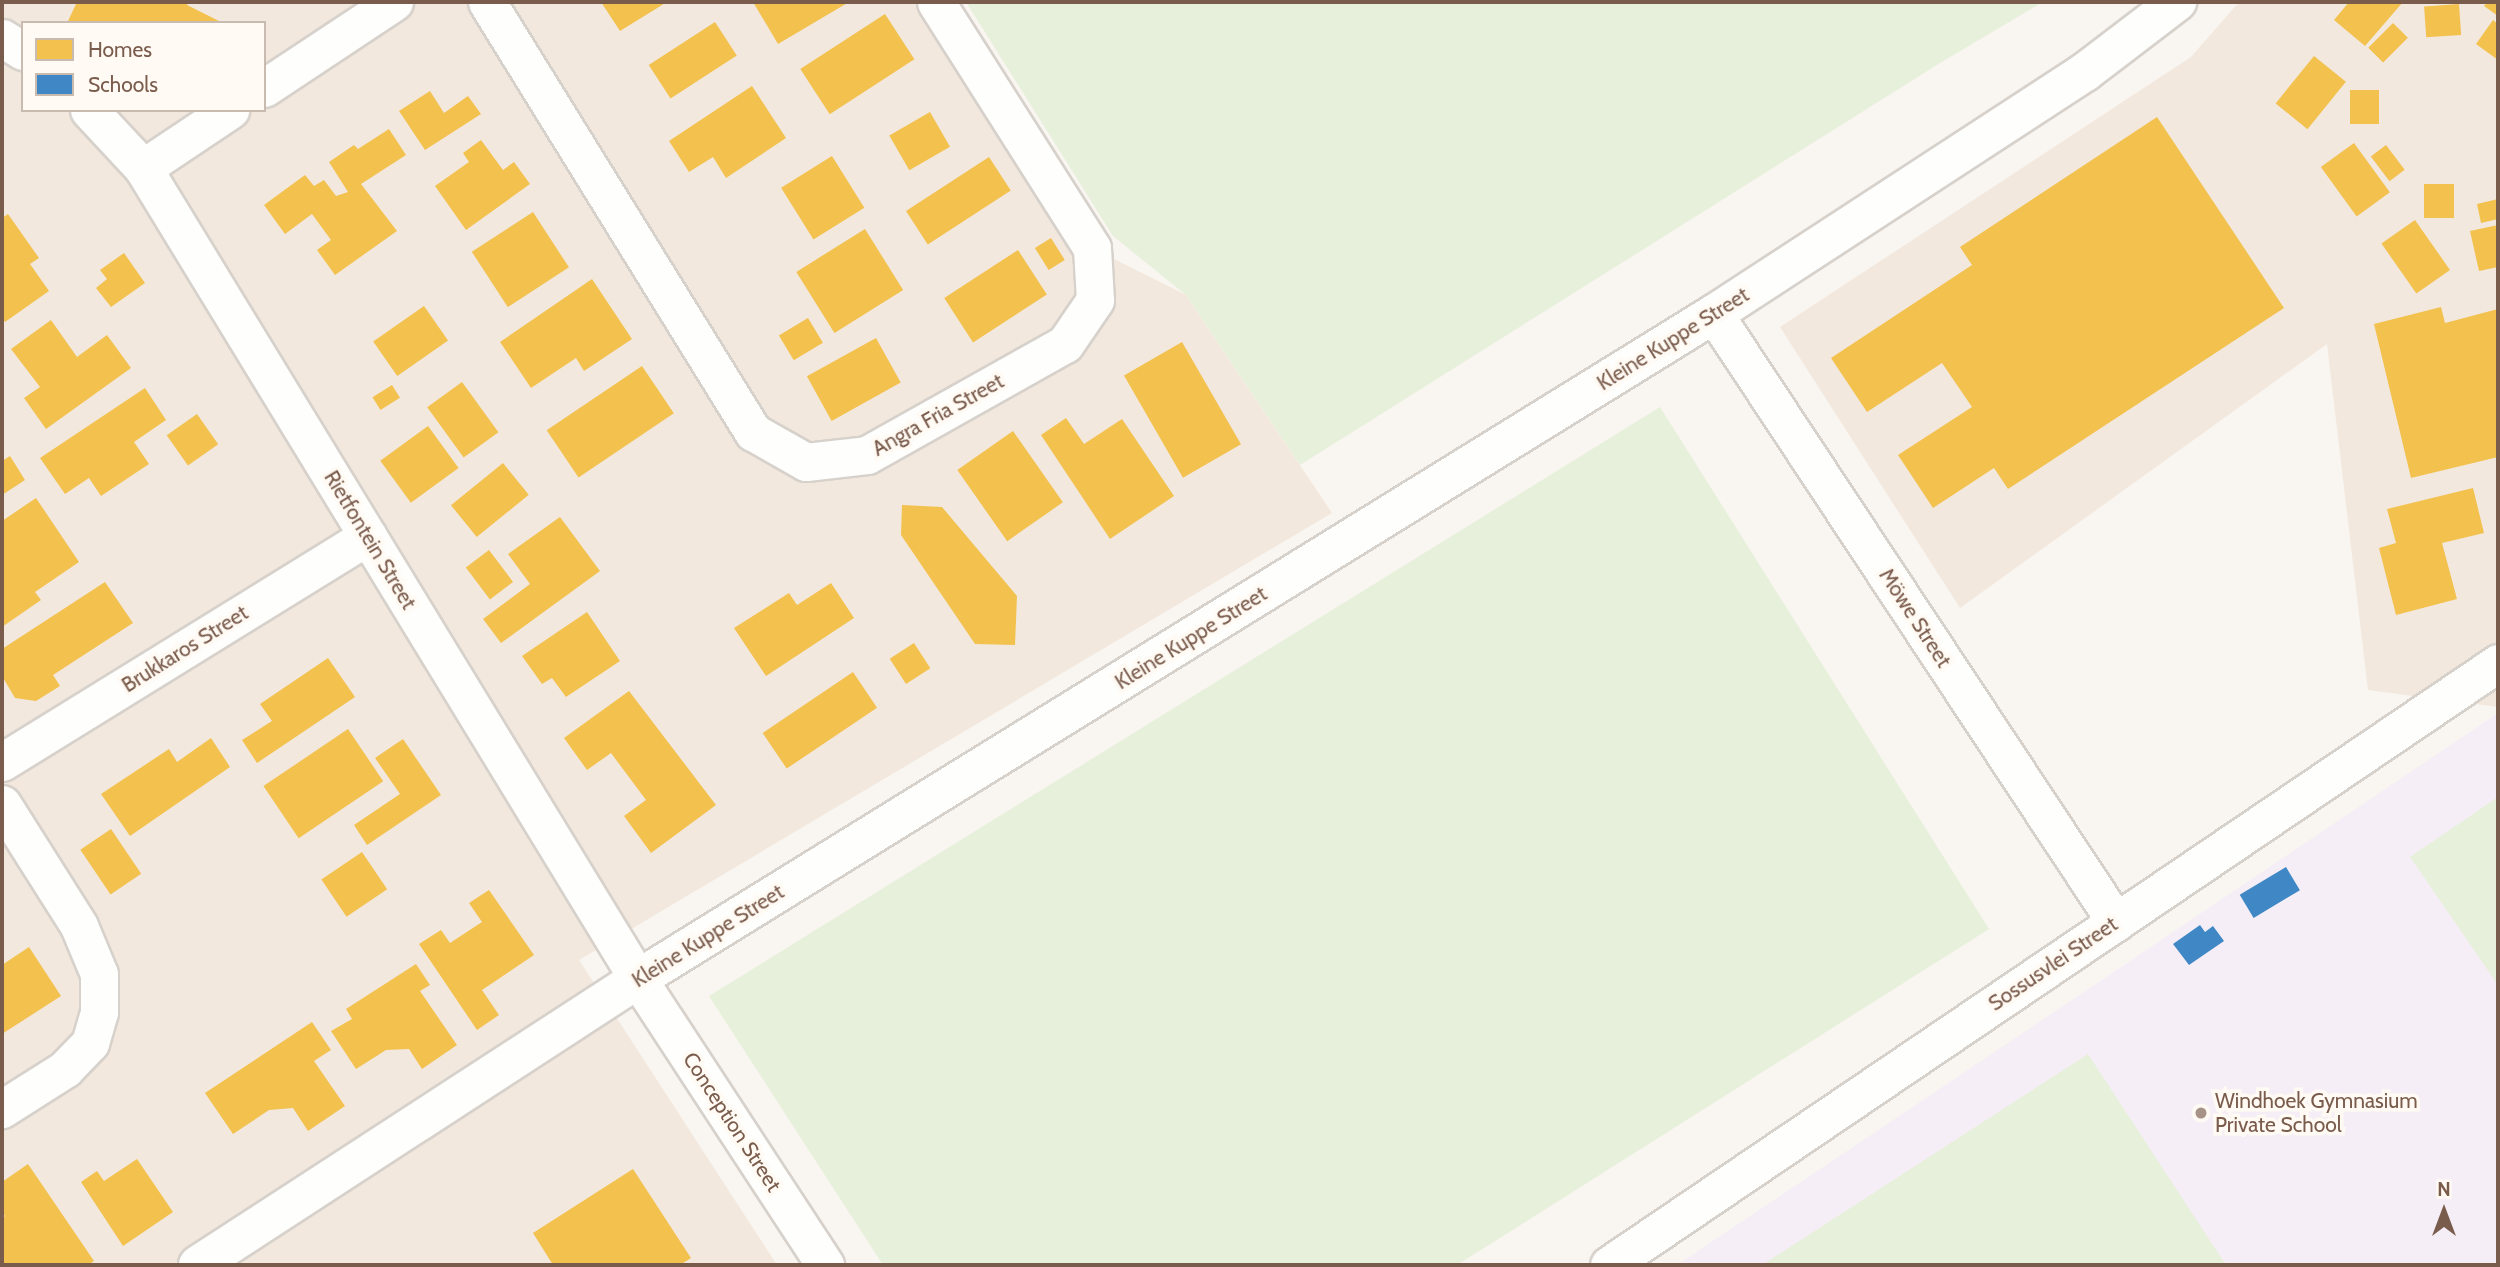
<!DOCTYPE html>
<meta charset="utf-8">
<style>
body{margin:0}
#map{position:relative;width:2500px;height:1267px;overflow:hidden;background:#f9f5f0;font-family:Cabin,sans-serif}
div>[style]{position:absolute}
.residential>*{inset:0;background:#f2e8de}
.education>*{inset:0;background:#f6eef6}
.green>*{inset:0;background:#e7f0db}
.homes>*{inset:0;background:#f2c14e;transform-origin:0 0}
.schools>*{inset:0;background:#3f88c5;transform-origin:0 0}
.roads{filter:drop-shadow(2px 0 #d7d1cb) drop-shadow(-2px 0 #d7d1cb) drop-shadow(0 2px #d7d1cb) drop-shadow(0 -2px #d7d1cb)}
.minor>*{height:37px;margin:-18.5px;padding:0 18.5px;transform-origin:18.5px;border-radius:18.5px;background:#fefefd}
.tertiary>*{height:38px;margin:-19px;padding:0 19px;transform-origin:19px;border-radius:19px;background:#fefefd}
.dots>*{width:19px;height:19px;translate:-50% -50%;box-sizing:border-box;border:4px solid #fffaf3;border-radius:50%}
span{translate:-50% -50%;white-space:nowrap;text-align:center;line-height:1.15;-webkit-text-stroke:7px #fffaf3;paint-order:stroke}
.street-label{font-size:21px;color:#7a5c4d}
.poi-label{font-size:21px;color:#7a5c4d}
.left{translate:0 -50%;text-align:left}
.frame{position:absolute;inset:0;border:4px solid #7a5c4d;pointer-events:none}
.legend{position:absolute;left:21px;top:21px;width:245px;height:91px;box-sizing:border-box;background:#fffaf3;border:2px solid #cabbb1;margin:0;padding:9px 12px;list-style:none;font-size:21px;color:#7a5c4d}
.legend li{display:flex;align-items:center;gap:14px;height:35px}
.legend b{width:35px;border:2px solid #cabbb1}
.north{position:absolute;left:2409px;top:1176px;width:70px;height:70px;-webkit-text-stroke:5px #fffaf3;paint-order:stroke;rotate:0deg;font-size:19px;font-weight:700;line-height:28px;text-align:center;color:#7a5c4d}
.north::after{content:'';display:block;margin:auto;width:24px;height:32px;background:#7a5c4d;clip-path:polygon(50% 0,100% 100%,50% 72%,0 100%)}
</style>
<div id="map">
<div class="residential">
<i style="clip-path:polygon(evenodd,2px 2px,936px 2px,1092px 248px,1186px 295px,1332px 513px,579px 960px,777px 1265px,2px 1265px,2px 2px,23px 23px,264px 23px,264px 110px,23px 110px,23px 23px)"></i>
<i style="clip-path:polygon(2239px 2px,2498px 2px,2498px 707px,2368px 690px,2327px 344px,1960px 608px,1780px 327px,2191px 57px)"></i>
</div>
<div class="education">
<i style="clip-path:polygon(2498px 713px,2498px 1265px,1677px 1265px,2130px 961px)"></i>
</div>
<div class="green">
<i style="clip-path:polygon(966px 2px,2043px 2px,1940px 63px,1300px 465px,1186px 295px,1113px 236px)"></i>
<i style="clip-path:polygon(1660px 407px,1989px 929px,1457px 1265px,883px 1265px,709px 996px)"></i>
<i style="clip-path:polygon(2498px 797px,2498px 985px,2410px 857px)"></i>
<i style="clip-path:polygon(2088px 1054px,2226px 1265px,1762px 1265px)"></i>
</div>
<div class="homes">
<i style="clip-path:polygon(77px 2px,189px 2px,187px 5px,223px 23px,72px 23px,68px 21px)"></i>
<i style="clip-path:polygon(601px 2px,667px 2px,620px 31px)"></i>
<i style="clip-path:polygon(753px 2px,849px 2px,778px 44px)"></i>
<i style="clip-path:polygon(2349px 2px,2403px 2px,2365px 46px,2334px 20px)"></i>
<i style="clip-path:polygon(2487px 2px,2498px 2px,2498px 16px,2484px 6px)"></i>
<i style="left:2459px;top:4px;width:31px;height:35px;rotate:86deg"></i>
<i style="left:885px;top:14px;width:54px;height:101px;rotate:57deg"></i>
<i style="clip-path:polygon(2493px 20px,2498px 24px,2498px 60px,2476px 44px)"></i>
<i style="left:715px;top:22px;width:40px;height:79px;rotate:57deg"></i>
<i style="left:2393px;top:23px;width:21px;height:35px;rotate:45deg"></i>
<i style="left:2314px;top:56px;width:41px;height:61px;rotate:39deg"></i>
<i style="clip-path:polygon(752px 86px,786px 138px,726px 178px,713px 157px,689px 172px,669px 141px)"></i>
<i style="left:2350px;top:90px;width:29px;height:34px"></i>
<i style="clip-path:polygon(430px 91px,444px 113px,468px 96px,481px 114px,425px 150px,399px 111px)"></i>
<i style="left:930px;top:112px;width:40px;height:47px;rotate:60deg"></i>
<i style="clip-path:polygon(2157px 117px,2284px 308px,2008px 489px,1994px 468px,1933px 508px,1898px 455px,1972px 407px,1942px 363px,1867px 412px,1831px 358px,1972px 265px,1960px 247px)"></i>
<i style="clip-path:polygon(389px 129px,406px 155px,361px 184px,397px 231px,335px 275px,317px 250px,331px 240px,312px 214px,285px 234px,264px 205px,305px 175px,314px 186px,324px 180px,336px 196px,348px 192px,329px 162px,354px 145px,358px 149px)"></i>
<i style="clip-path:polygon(481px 140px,503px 170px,514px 162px,530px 184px,466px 230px,435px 186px,469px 162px,463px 153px)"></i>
<i style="left:2354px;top:143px;width:61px;height:41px;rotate:54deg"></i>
<i style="left:2386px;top:145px;width:31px;height:19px;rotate:53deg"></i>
<i style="left:832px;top:156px;width:61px;height:60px;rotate:58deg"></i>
<i style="left:989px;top:157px;width:40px;height:99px;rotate:57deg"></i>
<i style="left:2424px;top:184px;width:30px;height:34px"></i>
<i style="clip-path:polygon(2498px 199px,2498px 219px,2481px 223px,2477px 204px)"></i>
<i style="left:533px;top:212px;width:66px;height:73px;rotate:57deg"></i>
<i style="clip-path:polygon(8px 214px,39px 258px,30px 264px,49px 291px,5px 322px,2px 317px,2px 218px)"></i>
<i style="left:2415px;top:220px;width:61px;height:41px;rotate:55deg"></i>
<i style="clip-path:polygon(2498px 225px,2498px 267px,2479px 271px,2470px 231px)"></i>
<i style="left:865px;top:229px;width:72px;height:81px;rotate:58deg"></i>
<i style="left:1051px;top:238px;width:26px;height:19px;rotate:58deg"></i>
<i style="left:1018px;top:250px;width:53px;height:88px;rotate:57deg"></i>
<i style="clip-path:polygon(124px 253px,145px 283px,111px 307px,96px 288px,107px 279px,100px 270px)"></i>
<i style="clip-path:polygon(592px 279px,632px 339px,584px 371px,576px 358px,531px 388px,500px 342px)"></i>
<i style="left:424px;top:306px;width:42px;height:62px;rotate:55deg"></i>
<i style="clip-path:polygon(2441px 307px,2445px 323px,2498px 309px,2498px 457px,2411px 478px,2374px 324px)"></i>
<i style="left:808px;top:318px;width:29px;height:34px;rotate:59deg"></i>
<i style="clip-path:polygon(51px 320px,77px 357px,107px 335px,131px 368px,46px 429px,24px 398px,40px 387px,11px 349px)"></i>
<i style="left:876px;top:338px;width:51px;height:79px;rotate:61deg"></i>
<i style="left:1182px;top:342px;width:118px;height:67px;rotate:60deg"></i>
<i style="left:642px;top:366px;width:57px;height:115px;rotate:56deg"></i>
<i style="left:462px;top:382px;width:62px;height:43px;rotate:54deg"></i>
<i style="left:392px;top:385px;width:15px;height:23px;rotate:58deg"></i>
<i style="clip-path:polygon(145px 388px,166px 420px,134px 442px,149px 464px,101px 496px,89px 478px,65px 494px,40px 458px)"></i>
<i style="left:197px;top:414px;width:37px;height:37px;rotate:55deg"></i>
<i style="clip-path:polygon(1066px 418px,1084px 444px,1122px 419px,1174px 496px,1110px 539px,1041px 435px)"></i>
<i style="left:428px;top:426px;width:52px;height:59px;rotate:54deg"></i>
<i style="left:1013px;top:431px;width:87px;height:68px;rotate:55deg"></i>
<i style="clip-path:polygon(10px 456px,25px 480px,2px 495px,2px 461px)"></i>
<i style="left:503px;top:463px;width:41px;height:67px;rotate:51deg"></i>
<i style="clip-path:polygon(2473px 488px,2484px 533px,2442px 543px,2457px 599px,2396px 615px,2379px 548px,2396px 543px,2387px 509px)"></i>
<i style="clip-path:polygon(36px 498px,79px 562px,35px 592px,41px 600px,2px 627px,2px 521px)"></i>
<i style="clip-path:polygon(902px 505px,942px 507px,1017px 596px,1015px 645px,975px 644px,901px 535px)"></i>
<i style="clip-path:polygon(560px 517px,600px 571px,501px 643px,483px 619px,530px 584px,508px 554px)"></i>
<i style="left:489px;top:550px;width:40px;height:29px;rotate:53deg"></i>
<i style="clip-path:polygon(105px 582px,133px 623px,53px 675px,60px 686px,36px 701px,15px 698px,2px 676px,2px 649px)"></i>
<i style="clip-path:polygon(831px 583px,854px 618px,766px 676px,734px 628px,789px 593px,797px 605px)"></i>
<i style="clip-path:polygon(587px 612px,620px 661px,566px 697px,552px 678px,542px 684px,522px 656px)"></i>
<i style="left:914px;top:643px;width:30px;height:29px;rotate:57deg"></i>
<i style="clip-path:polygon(328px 658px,355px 697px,257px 763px,242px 740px,272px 721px,260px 704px)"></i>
<i style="left:853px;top:672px;width:43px;height:109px;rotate:56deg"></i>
<i style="clip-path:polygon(629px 691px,716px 805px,651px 853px,624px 816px,646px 800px,611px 753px,587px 770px,564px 738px)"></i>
<i style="left:348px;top:729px;width:63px;height:102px;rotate:56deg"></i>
<i style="clip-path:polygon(211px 738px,230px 767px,130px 836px,101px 794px,169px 749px,177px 762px)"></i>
<i style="clip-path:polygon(403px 739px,441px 795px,367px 845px,354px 825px,400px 794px,375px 758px)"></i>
<i style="left:111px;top:829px;width:54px;height:37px;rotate:56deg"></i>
<i style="left:362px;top:852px;width:45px;height:49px;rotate:56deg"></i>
<i style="clip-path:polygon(489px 890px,534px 955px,482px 990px,499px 1015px,477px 1030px,419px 944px,441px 930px,450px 943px,482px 922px,469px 903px)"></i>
<i style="clip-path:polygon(29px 947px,61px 996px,2px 1034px,2px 965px)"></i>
<i style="clip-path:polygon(416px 964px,430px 985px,420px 991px,457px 1045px,422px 1069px,409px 1049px,386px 1050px,356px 1069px,331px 1031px,352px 1019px,346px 1009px)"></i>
<i style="clip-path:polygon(312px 1022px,331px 1050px,314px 1061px,345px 1106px,308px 1131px,293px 1108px,269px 1110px,233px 1134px,205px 1093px)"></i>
<i style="clip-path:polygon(137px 1159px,173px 1212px,123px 1246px,81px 1182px,97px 1171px,104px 1181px)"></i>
<i style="clip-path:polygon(28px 1164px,94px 1261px,88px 1265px,2px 1264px,2px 1219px,5px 1216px,2px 1212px,2px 1182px)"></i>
<i style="clip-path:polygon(633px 1169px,691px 1258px,680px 1265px,553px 1265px,533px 1233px)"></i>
</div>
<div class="schools">
<i style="left:2286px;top:867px;width:27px;height:54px;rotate:59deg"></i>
<i style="clip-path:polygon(2200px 925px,2205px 932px,2213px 926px,2224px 941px,2189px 965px,2173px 944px)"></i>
</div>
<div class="roads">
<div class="minor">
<i style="left:487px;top:2px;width:506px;rotate:58.26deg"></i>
<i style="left:753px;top:432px;width:61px;rotate:29.5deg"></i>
<i style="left:806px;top:462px;width:61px;rotate:-6.5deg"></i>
<i style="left:867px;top:455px;width:227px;rotate:-29.3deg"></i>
<i style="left:1065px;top:344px;width:53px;rotate:-55.7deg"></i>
<i style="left:1095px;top:300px;width:52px;rotate:-93.3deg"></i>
<i style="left:1092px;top:248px;width:291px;rotate:-122.4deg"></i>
<i style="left:2px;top:38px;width:25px;rotate:32deg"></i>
<i style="left:264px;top:88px;width:156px;rotate:-33.5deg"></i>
<i style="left:89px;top:110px;width:79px;rotate:47deg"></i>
<i style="left:143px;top:168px;width:950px;rotate:58.6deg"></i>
<i style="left:638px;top:979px;width:342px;rotate:56.8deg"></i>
<i style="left:143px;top:168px;width:105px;rotate:-33.7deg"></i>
<i style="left:1714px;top:314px;width:729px;rotate:56.53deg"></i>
<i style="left:2px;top:762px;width:430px;rotate:-31.7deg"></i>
<i style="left:2px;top:804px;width:144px;rotate:57.7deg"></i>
<i style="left:79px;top:926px;width:52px;rotate:67.4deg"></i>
<i style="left:99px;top:974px;width:38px;rotate:90deg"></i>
<i style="left:99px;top:1012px;width:32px;rotate:106deg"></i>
<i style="left:90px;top:1043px;width:36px;rotate:134deg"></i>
<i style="left:65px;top:1069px;width:75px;rotate:147.6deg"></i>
<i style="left:1609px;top:1265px;width:1074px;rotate:-34.1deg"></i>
</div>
<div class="tertiary">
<i style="left:198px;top:1265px;width:525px;rotate:-33.02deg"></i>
<i style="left:638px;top:979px;width:1265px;rotate:-31.72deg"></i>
<i style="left:1714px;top:314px;width:443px;rotate:-33.1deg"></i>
<i style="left:2085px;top:72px;width:116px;rotate:-37.3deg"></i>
</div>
</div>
<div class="dots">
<i style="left:2201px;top:1113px;background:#a69286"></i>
</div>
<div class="street-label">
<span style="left:1673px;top:339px;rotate:-32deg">Kleine Kuppe Street</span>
<span style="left:938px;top:415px;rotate:-29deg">Angra Fria Street</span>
<span style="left:370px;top:540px;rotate:59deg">Rietfontein Street</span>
<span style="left:1915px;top:618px;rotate:57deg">Möwe Street</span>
<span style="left:1191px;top:638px;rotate:-32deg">Kleine Kuppe Street</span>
<span style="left:185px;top:649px;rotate:-32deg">Brukkaros Street</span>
<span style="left:708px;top:936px;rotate:-32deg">Kleine Kuppe Street</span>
<span style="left:2053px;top:964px;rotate:-34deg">Sossusvlei Street</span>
<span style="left:732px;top:1122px;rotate:57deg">Conception Street</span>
</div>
<div class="poi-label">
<span class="left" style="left:2215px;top:1113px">Windhoek Gymnasium<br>Private School</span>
</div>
<div class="frame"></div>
<ul class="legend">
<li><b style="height:19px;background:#f2c14e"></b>Homes</li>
<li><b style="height:19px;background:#3f88c5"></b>Schools</li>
</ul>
<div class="north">N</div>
</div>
